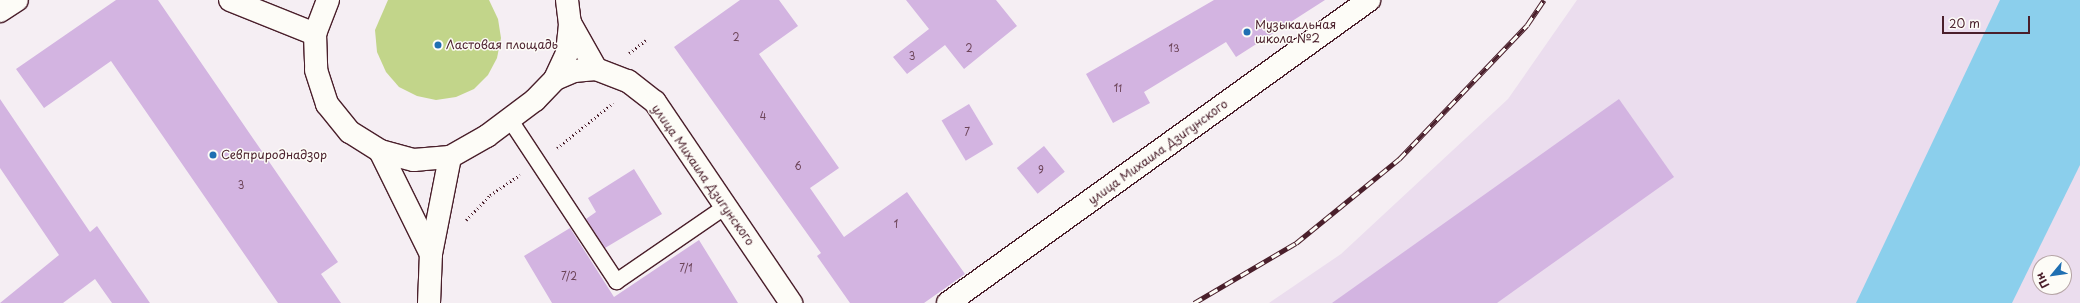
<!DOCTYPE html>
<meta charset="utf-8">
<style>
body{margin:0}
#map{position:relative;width:2080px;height:303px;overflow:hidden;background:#f5eef3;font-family:"Playpen Sans",sans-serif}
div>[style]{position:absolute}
.built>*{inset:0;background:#ebddee}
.green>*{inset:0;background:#c2d58a}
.water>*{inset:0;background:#8bcfec}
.building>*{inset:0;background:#d3b4e1;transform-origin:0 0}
.path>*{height:2.5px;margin-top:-1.25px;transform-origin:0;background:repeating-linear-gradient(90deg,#4a1f2b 0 1px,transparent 0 4px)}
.roads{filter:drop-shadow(1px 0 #4a1f2b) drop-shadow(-1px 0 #4a1f2b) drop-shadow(0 1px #4a1f2b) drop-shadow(0 -1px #4a1f2b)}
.service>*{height:15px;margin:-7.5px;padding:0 7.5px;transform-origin:7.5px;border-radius:7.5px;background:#fdfcf7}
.minor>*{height:22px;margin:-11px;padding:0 11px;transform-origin:11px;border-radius:11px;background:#fdfcf7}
.rail>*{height:4.5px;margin-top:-2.25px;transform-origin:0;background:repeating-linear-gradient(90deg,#fdfcf7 0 9px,#4a1f2b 0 18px);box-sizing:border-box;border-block:1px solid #4a1f2b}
.dots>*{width:11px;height:11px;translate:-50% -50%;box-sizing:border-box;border:2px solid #fdfcf7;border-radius:50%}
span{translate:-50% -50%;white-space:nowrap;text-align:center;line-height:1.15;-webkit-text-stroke:3px #fdfcf7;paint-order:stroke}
.number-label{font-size:10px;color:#6c4458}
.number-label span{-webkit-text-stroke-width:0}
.poi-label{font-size:12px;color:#4a1f2b}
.left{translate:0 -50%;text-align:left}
.street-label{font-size:12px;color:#4a1f2b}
.north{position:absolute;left:2032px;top:255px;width:40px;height:40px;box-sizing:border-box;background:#fdfcf7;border:1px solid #b5a4a5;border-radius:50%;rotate:241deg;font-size:11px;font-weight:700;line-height:16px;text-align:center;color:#4a1f2b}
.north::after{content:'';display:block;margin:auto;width:14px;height:18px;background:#1f6fb2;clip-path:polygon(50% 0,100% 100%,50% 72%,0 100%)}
.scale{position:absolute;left:1942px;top:16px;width:88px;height:18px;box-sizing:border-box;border:2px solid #4a1f2b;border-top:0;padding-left:5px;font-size:12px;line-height:14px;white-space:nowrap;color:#4a1f2b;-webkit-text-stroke:3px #fdfcf7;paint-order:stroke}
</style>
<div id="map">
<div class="built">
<i style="clip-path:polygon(evenodd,1577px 0,2080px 0,2080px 303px,1269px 303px,1341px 254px,1508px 99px,1577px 0,2040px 263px,2064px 263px,2064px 287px,2040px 287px,2040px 263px)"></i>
</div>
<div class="green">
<i style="clip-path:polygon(388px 0,489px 0,498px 19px,501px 38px,497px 58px,488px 75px,474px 89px,456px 97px,436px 100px,417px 96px,399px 87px,386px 72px,377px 52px,375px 30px)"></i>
</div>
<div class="water">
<i style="clip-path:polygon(2000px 0,2080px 0,2080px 165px,2012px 303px,1856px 303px)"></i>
</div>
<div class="building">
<i style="clip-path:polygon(116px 0,158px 0,338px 262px,321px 274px,341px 303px,278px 303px,111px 61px,44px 108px,16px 69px)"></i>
<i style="clip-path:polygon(740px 0,779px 0,798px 26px,759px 54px,839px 168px,810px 188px,844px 237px,907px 192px,965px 274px,924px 303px,850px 303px,817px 256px,821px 253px,674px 47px)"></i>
<i style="clip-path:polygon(906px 0,996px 0,1017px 26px,964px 69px,945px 45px,907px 74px,893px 57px,929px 29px)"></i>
<i style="clip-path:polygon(1214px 0,1325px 0,1236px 57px,1226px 42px,1144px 92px,1150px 103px,1113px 123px,1086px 74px)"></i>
<i style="clip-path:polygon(0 99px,90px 232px,97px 226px,150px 303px,112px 303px,95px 279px,63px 303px,0 303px,59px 255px,0 168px)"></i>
<i style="clip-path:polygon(1619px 99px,1674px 177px,1497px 303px,1332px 303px)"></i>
<i style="left:969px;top:104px;width:47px;height:32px;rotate:59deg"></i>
<i style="left:1044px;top:146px;width:33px;height:35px;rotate:51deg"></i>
<i style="clip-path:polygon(634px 169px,662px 214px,605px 248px,586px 219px,596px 212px,588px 198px)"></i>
<i style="clip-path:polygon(570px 228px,614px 297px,699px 240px,738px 303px,552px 303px,524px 256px)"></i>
</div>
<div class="path">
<i style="left:629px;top:53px;width:21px;rotate:-37deg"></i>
<i style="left:557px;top:148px;width:72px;rotate:-38.8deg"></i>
<i style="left:466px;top:220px;width:35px;rotate:-46deg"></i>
<i style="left:490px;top:195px;width:36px;rotate:-34deg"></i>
</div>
<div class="roads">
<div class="service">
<i style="left:510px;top:120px;width:193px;rotate:56.6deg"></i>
<i style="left:616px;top:281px;width:132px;rotate:-34.5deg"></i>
</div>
<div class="minor">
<i style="left:230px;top:0;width:92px;rotate:21.8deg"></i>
<i style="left:328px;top:0;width:36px;rotate:111deg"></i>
<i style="left:315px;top:34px;width:36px;rotate:88deg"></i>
<i style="left:316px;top:70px;width:36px;rotate:72deg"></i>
<i style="left:327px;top:104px;width:36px;rotate:51deg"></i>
<i style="left:350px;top:132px;width:36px;rotate:32deg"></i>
<i style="left:380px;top:151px;width:35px;rotate:15deg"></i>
<i style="left:414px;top:160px;width:36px;rotate:-5deg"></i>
<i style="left:450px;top:157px;width:43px;rotate:-29.6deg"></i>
<i style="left:487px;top:136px;width:60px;rotate:-36.9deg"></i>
<i style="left:535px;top:100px;width:29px;rotate:-46deg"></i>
<i style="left:555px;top:79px;width:29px;rotate:-65deg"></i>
<i style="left:567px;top:53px;width:30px;rotate:-84deg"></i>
<i style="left:567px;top:0;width:23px;rotate:83deg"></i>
<i style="left:570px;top:23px;width:53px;rotate:60.5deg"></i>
<i style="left:0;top:11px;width:20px;rotate:-33deg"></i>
<i style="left:555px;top:79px;width:21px;rotate:-23deg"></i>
<i style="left:574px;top:71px;width:22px;rotate:-5deg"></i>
<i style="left:596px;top:69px;width:34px;rotate:21deg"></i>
<i style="left:628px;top:81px;width:34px;rotate:38deg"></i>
<i style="left:655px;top:102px;width:243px;rotate:55.9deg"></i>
<i style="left:380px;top:151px;width:115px;rotate:63.7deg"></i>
<i style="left:429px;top:303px;width:49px;rotate:-87.7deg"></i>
<i style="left:431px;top:254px;width:99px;rotate:-78.9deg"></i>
<i style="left:948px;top:303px;width:519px;rotate:-35.74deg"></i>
</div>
</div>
<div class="rail">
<i style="left:1194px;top:303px;width:118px;rotate:-30.5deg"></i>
<i style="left:1296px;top:243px;width:133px;rotate:-39.2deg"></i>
<i style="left:1399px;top:159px;width:185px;rotate:-46.3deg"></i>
<i style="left:1527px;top:25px;width:30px;rotate:-56deg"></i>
</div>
<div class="dots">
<i style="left:1247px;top:32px;background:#1f6fb2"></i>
<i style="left:438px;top:45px;background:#1f6fb2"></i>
<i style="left:213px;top:155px;background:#1f6fb2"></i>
</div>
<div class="number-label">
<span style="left:736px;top:37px">2</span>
<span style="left:969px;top:48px">2</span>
<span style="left:1174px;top:48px">13</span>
<span style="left:912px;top:56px">3</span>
<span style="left:1118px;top:88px">11</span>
<span style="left:763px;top:116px">4</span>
<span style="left:967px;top:132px">7</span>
<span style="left:798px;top:166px">6</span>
<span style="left:1041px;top:170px">9</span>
<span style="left:241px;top:185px">3</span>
<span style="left:896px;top:224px">1</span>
<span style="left:686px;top:268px">7/1</span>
<span style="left:569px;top:276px">7/2</span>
</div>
<div class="poi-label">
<span class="left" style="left:1255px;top:32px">Музыкальная<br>школа №2</span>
<span class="left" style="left:446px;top:45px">Ластовая площадь</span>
<span class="left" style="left:221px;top:155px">Севприроднадзор</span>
</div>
<div class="street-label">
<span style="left:1158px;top:152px;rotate:-36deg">улица Михаила Дзигунского</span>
<span style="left:703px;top:175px;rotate:55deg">улица Михаила Дзигунского</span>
</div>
<div class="north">Пн</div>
<div class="scale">20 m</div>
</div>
